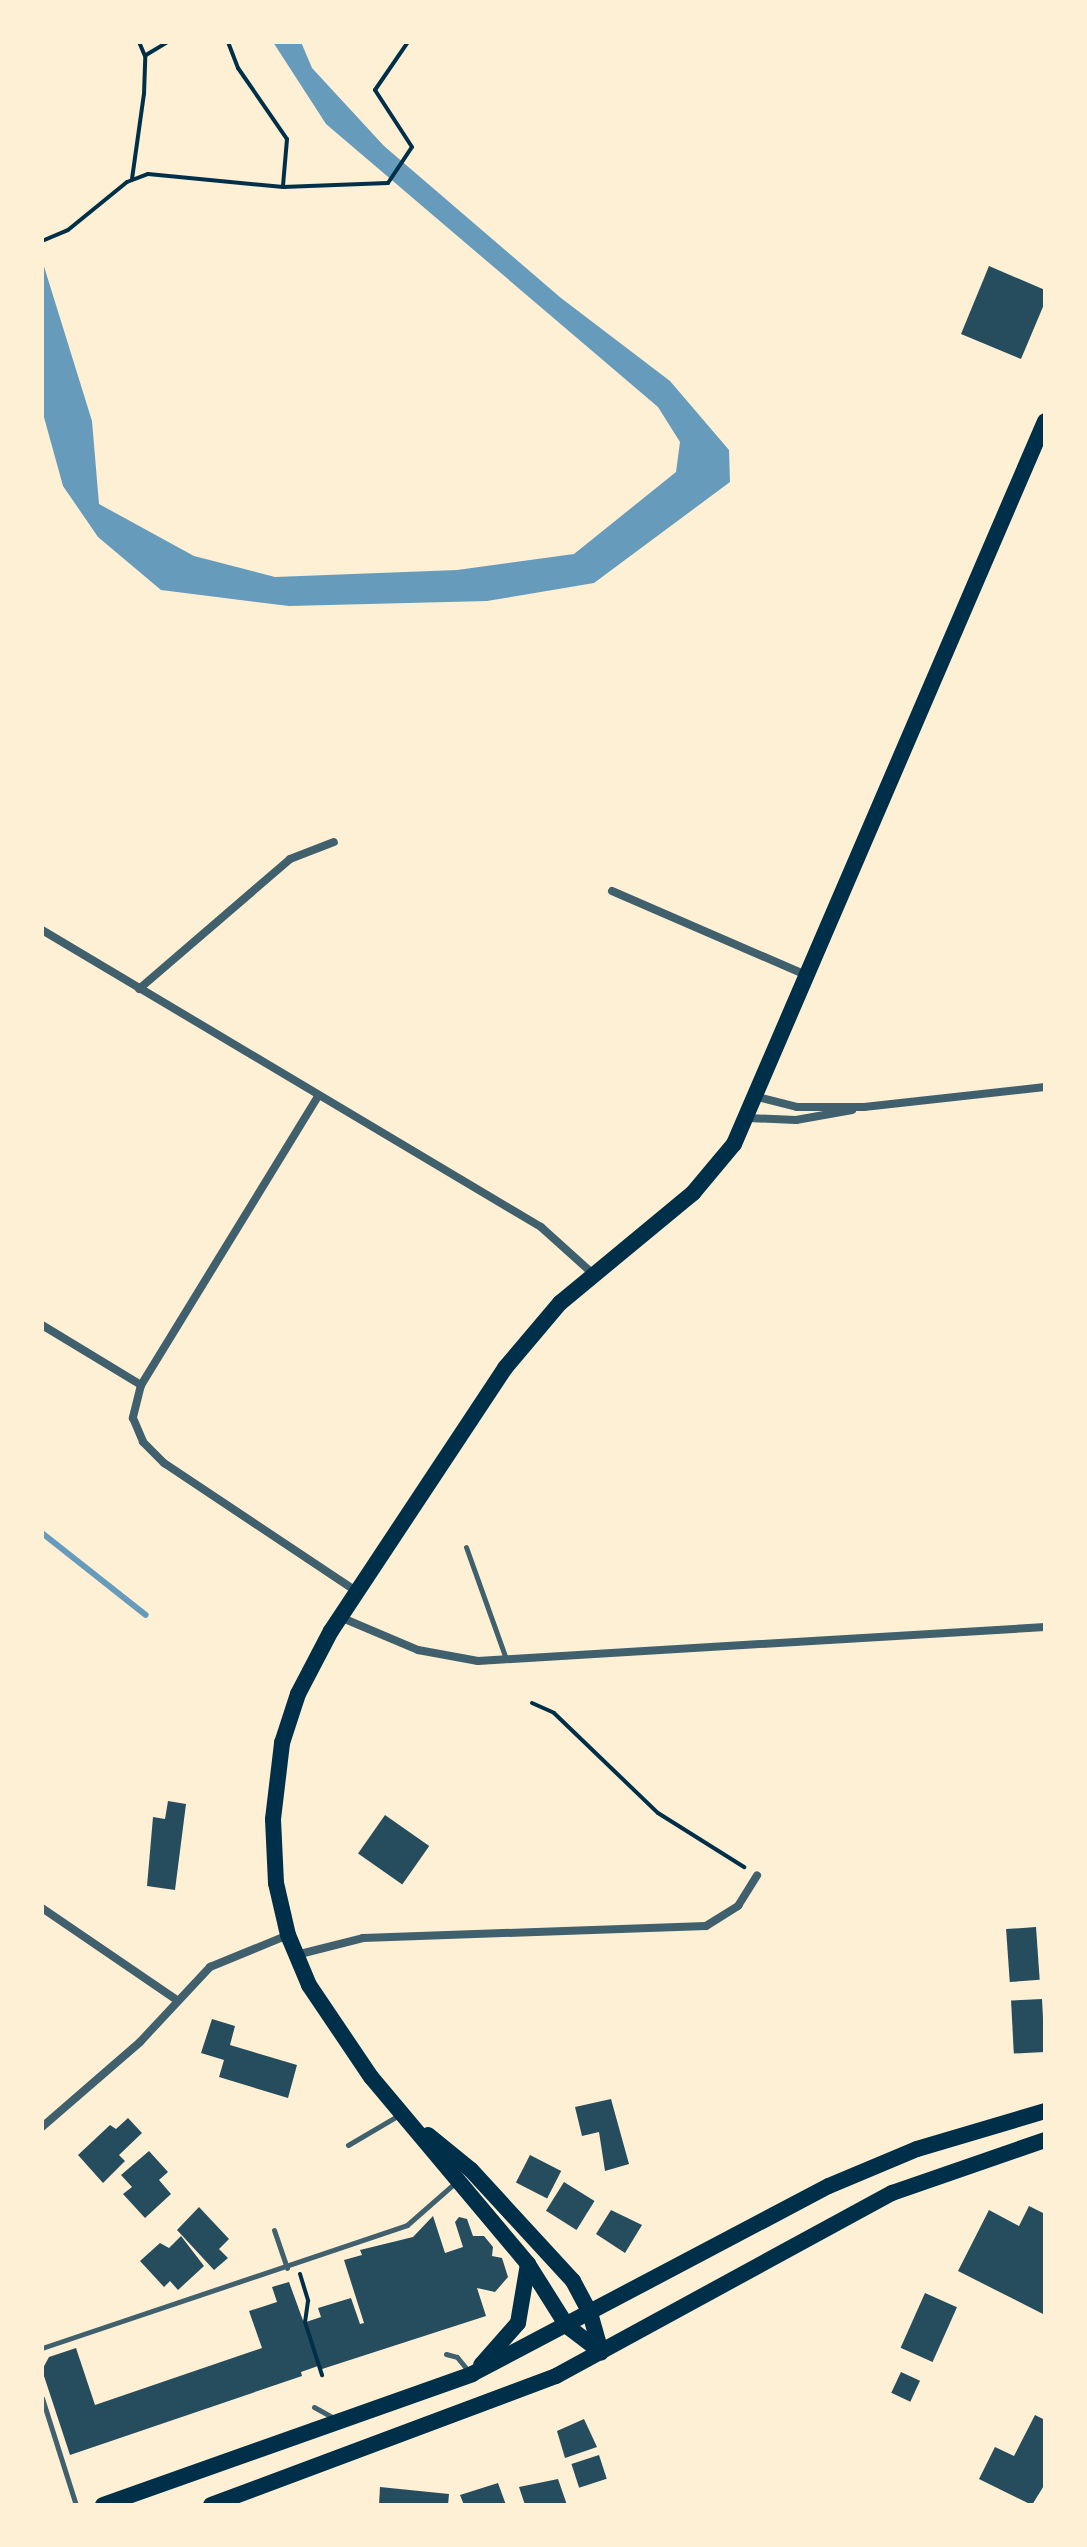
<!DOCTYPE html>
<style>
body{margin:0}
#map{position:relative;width:1087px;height:2547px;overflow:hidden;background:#fdf0d5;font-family:Inter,sans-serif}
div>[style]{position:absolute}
.water>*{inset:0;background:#669bbc}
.stream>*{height:6px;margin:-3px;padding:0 3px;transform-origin:3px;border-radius:3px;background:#669bbc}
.building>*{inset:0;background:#264d5e;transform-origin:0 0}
.path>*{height:4px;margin:-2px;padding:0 2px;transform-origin:2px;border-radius:2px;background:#003049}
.service>*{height:5px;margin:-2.5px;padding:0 2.5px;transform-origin:2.5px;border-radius:2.5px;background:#3f606c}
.minor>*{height:8px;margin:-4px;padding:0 4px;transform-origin:4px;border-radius:4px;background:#3f606c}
.primary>*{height:16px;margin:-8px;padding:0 8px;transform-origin:8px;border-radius:8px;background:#003049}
span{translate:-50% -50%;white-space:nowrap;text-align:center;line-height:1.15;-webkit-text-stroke:7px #fdf0d5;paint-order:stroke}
.frame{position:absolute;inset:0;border:44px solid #fdf0d5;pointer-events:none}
</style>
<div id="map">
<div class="water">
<i style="clip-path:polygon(273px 42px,301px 42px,312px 68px,384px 146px,561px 298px,670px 381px,729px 450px,730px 482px,594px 583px,487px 601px,289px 606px,161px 590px,98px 537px,63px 486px,42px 410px,42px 260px,92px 421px,99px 504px,194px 556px,275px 577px,457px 570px,574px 554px,676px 472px,680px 442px,658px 407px,326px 124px)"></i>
</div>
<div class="stream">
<i style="left:42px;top:1533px;width:132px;rotate:38.3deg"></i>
</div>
<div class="building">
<i style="clip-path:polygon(989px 266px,1045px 290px,1045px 302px,1021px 359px,961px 334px)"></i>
<i style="clip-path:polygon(168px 1801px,186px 1804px,175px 1890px,147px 1886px,153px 1817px,165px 1819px)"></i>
<i style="left:385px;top:1815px;width:54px;height:47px;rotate:35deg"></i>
<i style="left:1036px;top:1927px;width:53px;height:30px;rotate:86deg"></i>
<i style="left:1042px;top:1999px;width:53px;height:31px;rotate:87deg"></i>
<i style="clip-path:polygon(212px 2019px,235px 2026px,230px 2045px,297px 2065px,288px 2098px,219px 2077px,224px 2060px,201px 2053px)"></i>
<i style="clip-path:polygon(611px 2099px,629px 2164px,605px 2171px,599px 2132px,582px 2136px,575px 2107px)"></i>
<i style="clip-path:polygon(128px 2118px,142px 2133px,119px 2155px,125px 2161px,103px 2183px,78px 2155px,110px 2125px,116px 2129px)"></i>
<i style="clip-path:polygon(149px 2151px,168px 2172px,159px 2180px,171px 2194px,145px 2218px,123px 2194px,132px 2187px,121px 2175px)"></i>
<i style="left:530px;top:2155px;width:35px;height:31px;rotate:27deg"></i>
<i style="left:564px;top:2182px;width:36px;height:34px;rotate:32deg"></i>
<i style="clip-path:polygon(1029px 2206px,1045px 2214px,1045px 2315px,958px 2271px,989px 2210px,1019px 2226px)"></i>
<i style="clip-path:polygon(199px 2207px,229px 2239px,219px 2249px,228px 2258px,214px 2270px,177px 2230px)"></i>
<i style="clip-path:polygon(611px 2210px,642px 2225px,625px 2253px,596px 2234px)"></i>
<i style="clip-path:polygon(433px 2216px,445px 2253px,463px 2247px,455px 2222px,459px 2217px,467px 2219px,473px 2236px,484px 2236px,493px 2247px,492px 2256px,502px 2258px,508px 2277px,495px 2292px,477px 2288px,486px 2316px,319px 2370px,318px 2366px,301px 2372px,302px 2376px,70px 2455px,42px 2370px,49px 2357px,76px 2348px,95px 2405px,262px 2348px,249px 2311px,277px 2302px,272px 2287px,289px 2282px,309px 2337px,306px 2322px,321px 2317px,318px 2308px,351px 2298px,360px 2324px,364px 2323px,344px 2260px,362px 2255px,360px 2250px,413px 2237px)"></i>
<i style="clip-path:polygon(181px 2236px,204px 2266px,178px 2290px,170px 2281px,164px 2287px,140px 2261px,160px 2243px,169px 2248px)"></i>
<i style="left:925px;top:2293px;width:35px;height:60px;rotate:24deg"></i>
<i style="left:901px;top:2372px;width:21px;height:23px;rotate:25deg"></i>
<i style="clip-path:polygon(1035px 2415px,1045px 2420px,1045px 2484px,1032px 2505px,979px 2479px,995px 2447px,1014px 2456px)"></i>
<i style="clip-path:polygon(584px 2419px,597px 2447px,565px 2458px,557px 2431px)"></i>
<i style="left:599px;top:2455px;width:25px;height:29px;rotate:72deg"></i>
<i style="clip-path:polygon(558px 2479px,567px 2505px,525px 2505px,519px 2487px)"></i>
<i style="clip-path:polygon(498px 2483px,506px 2505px,464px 2505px,460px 2495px)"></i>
<i style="clip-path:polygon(380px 2487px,449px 2494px,448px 2505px,379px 2505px)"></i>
</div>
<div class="path">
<i style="left:228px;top:42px;width:28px;rotate:69deg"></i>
<i style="left:238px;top:68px;width:86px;rotate:55.4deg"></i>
<i style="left:287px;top:139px;width:47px;rotate:94.9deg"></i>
<i style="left:146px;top:55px;width:26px;rotate:-31deg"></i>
<i style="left:132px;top:179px;width:86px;rotate:-82deg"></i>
<i style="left:144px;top:94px;width:38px;rotate:-88deg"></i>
<i style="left:145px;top:56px;width:15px;rotate:-113deg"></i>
<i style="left:42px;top:241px;width:28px;rotate:-23deg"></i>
<i style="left:68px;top:230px;width:76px;rotate:-39.1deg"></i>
<i style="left:127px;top:182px;width:22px;rotate:-21deg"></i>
<i style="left:148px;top:174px;width:136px;rotate:5.5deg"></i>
<i style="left:283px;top:187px;width:105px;rotate:-2.2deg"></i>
<i style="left:388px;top:183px;width:43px;rotate:-56.3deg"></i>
<i style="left:412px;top:147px;width:68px;rotate:-123deg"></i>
<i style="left:375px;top:90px;width:58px;rotate:-55.5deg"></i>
<i style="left:532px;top:1703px;width:24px;rotate:24deg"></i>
<i style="left:554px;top:1713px;width:144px;rotate:43.9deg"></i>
<i style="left:658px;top:1813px;width:102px;rotate:32.1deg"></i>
<i style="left:300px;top:2274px;width:28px;rotate:73deg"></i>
<i style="left:308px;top:2301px;width:21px;rotate:98deg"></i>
<i style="left:305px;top:2322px;width:56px;rotate:72.2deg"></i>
</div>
<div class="service">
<i style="left:466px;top:1547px;width:119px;rotate:70.3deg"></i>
<i style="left:348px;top:2145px;width:59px;rotate:-30.5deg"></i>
<i style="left:274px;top:2230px;width:40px;rotate:71.1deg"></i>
<i style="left:42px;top:2348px;width:385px;rotate:-18.6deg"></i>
<i style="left:407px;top:2225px;width:65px;rotate:-41.3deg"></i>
<i style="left:446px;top:2354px;width:11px;rotate:15deg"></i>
<i style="left:457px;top:2357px;width:19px;rotate:51deg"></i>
<i style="left:42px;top:2398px;width:112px;rotate:72.4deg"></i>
<i style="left:314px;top:2407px;width:23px;rotate:29deg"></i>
</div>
<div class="minor">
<i style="left:612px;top:891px;width:214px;rotate:23.4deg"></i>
<i style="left:42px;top:930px;width:581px;rotate:30.76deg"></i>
<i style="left:541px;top:1227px;width:69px;rotate:42deg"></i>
<i style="left:139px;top:989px;width:199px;rotate:-40.7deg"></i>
<i style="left:290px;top:859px;width:47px;rotate:-21.1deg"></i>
<i style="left:758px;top:1097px;width:40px;rotate:14.4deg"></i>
<i style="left:797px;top:1107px;width:67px"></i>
<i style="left:864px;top:1107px;width:182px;rotate:-6.3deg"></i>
<i style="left:317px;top:1098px;width:337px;rotate:121.5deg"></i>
<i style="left:141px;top:1385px;width:34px;rotate:104deg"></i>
<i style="left:133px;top:1418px;width:26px;rotate:67deg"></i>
<i style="left:143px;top:1442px;width:30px;rotate:45deg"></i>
<i style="left:164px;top:1463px;width:231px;rotate:33.7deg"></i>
<i style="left:748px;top:1118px;width:48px;rotate:2.4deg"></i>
<i style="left:796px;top:1120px;width:57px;rotate:-10.1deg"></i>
<i style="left:42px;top:1325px;width:116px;rotate:31.2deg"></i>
<i style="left:340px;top:1617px;width:85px;rotate:22.9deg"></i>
<i style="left:418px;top:1650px;width:61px;rotate:10.4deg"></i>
<i style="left:478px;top:1661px;width:568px;rotate:-3.43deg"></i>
<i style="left:42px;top:1908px;width:163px;rotate:34.3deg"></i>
<i style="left:296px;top:1955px;width:69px;rotate:-14.2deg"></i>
<i style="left:363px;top:1938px;width:343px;rotate:-2deg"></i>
<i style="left:706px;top:1926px;width:38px;rotate:-32deg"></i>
<i style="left:738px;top:1906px;width:36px;rotate:-58deg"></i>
<i style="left:42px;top:2127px;width:130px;rotate:-40.9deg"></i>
<i style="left:140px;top:2042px;width:103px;rotate:-47deg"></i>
<i style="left:210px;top:1967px;width:84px;rotate:-22.3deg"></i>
</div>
<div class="primary">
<i style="left:428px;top:2135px;width:55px;rotate:39.1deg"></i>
<i style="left:471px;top:2170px;width:151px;rotate:47.4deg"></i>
<i style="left:573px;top:2281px;width:36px;rotate:62deg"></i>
<i style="left:590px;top:2313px;width:41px;rotate:74.2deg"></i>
<i style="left:601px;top:2352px;width:43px;rotate:-142.6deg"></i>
<i style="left:567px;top:2326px;width:73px;rotate:-122.2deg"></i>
<i style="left:528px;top:2264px;width:244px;rotate:-130deg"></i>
<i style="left:371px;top:2077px;width:111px;rotate:-124deg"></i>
<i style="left:309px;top:1985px;width:54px;rotate:-112.8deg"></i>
<i style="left:288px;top:1935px;width:53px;rotate:-103deg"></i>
<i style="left:276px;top:1883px;width:64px;rotate:-92.7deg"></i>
<i style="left:273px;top:1819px;width:77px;rotate:-83.2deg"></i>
<i style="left:282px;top:1743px;width:52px;rotate:-71.9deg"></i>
<i style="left:298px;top:1694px;width:71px;rotate:-62.4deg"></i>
<i style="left:331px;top:1631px;width:315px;rotate:-56.5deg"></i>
<i style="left:505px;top:1368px;width:85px;rotate:-49.8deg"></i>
<i style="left:560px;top:1303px;width:173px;rotate:-39.6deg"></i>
<i style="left:693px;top:1193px;width:64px;rotate:-50.1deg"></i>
<i style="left:734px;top:1144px;width:787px;rotate:-66.72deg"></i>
<i style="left:481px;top:2365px;width:56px;rotate:-48.6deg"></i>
<i style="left:518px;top:2323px;width:60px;rotate:-80.4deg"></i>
<i style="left:103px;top:2505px;width:392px;rotate:-19.5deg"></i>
<i style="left:472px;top:2374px;width:403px;rotate:-27.8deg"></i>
<i style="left:829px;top:2186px;width:95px;rotate:-22.8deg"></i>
<i style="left:917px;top:2149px;width:134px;rotate:-16.5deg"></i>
<i style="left:211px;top:2505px;width:368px;rotate:-20.5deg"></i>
<i style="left:556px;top:2376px;width:383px;rotate:-28.6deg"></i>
<i style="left:892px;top:2193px;width:162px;rotate:-19.1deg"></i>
</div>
<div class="frame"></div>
</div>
